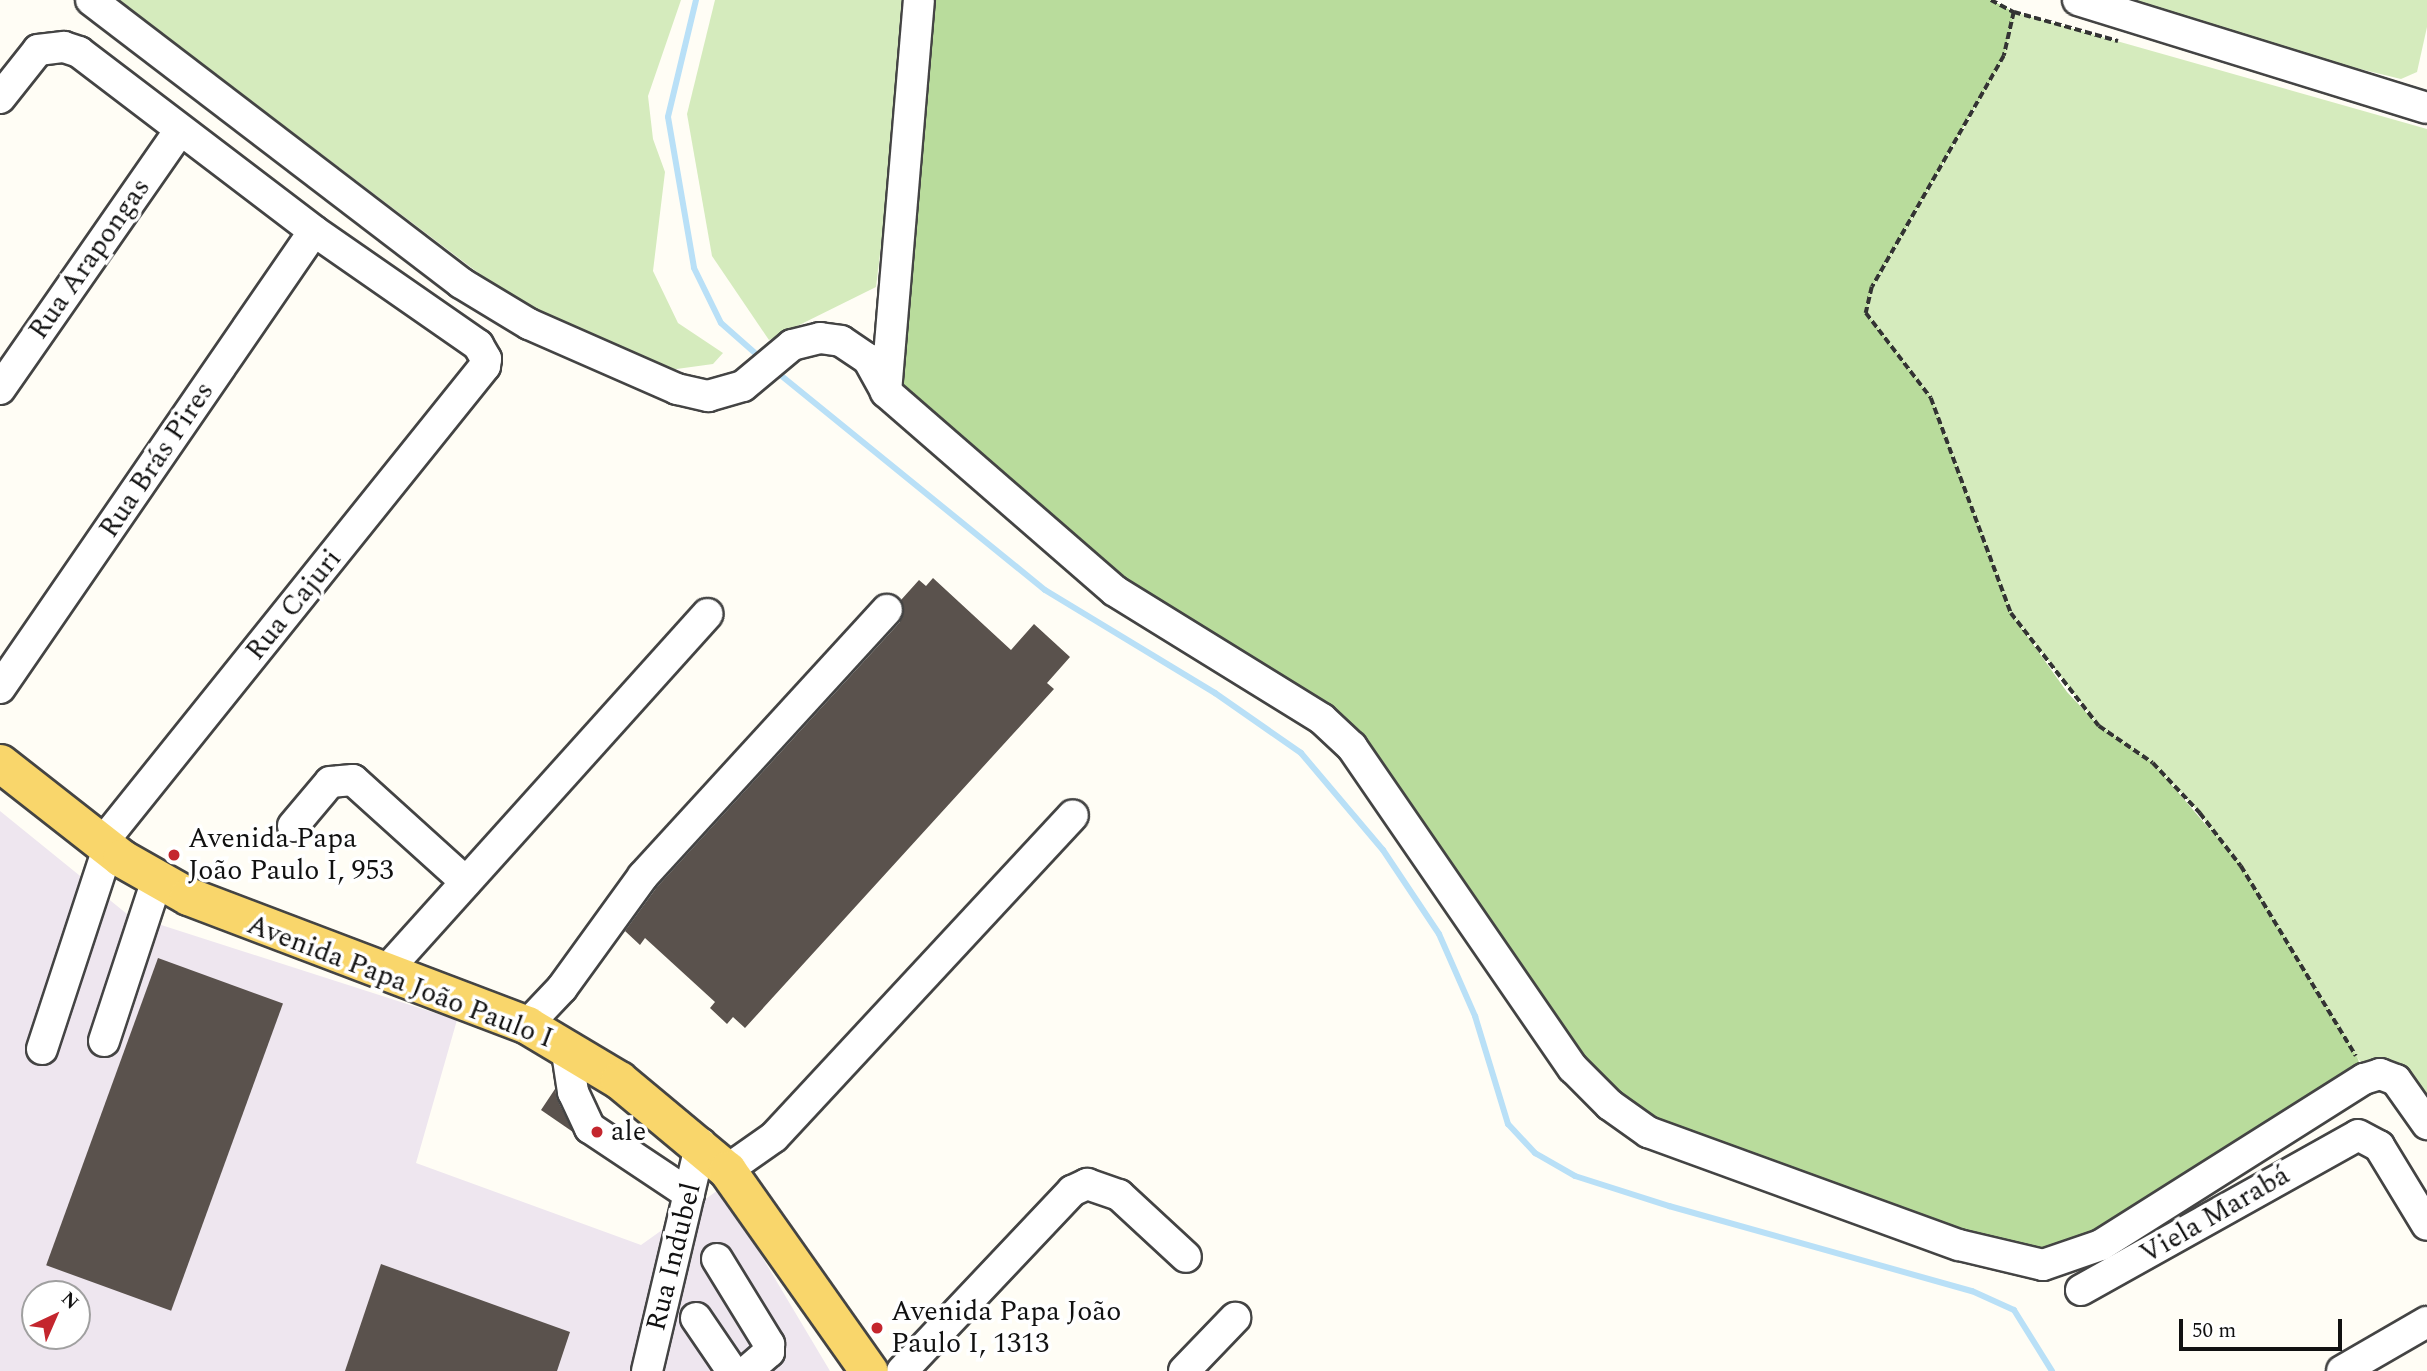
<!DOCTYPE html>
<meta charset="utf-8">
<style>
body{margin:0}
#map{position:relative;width:2427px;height:1371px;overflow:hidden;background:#fffdf5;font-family:Spectral,serif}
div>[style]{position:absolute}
.industrial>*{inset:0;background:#eee6ef}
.green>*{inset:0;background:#d5ebbd}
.forest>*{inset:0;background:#b9dc9c}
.stream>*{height:6px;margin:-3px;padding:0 3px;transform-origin:3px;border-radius:3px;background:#b9e0f7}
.building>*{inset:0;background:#5a524d;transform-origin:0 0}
.path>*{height:3.5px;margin-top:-1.75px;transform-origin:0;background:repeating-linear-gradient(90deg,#333 0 7px,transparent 0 10.5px)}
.roads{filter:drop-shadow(2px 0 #444) drop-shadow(-2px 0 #444) drop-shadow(0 2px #444) drop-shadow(0 -2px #444)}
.minor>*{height:30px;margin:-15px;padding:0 15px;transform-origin:15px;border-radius:15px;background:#fff}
.major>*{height:37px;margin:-18.5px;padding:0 18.5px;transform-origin:18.5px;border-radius:18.5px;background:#f9d66b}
.dots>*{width:19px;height:19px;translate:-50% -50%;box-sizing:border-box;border:4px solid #fff;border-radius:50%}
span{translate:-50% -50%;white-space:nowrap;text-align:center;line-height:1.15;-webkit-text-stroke:7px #fff;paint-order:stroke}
.street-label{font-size:28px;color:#111}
.poi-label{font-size:28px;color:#111}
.left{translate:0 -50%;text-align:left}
.north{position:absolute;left:21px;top:1280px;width:70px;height:70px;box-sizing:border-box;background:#fff;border:2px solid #a0a0a0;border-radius:50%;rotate:44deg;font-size:19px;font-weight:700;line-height:28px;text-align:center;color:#111}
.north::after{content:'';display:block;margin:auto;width:24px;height:32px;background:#c4262e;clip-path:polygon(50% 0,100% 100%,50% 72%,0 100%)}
.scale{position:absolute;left:2179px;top:1319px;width:163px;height:32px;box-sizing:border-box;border:4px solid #111;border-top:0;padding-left:9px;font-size:21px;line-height:24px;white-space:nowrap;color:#111;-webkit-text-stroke:5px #fff;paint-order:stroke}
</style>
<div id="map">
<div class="industrial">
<i style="clip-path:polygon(evenodd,0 811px,127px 914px,457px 1020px,416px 1163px,641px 1245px,721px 1188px,830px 1371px,0 1371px,0 811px,35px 1294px,77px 1294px,77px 1336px,35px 1336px,35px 1294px)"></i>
</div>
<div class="green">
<i style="clip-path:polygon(118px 0,681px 0,648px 96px,653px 139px,665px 172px,653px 271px,678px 323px,723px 353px,713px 364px,662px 371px,526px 309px)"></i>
<i style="clip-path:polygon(715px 0,911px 0,876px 287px,769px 340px,712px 256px,687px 114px)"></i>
<i style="clip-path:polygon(2136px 0,2427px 0,2427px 27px,2417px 72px,2401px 79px,2274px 48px)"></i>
<i style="clip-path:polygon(2014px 12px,2427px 129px,2427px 1124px,2358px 1059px,2200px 813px,2153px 763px,2099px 726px,2011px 613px,1931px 398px,1866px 313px,1872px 287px,1973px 113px)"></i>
</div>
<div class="forest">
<i style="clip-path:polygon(919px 0,1991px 0,2014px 12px,2004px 56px,1872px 287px,1866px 313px,1931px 398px,2011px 613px,2067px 692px,2099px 726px,2153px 763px,2241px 866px,2358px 1059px,2364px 1079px,2043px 1265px,1610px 1105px,1352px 747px,1115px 591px,886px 392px)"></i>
</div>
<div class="stream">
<i style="left:696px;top:0;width:120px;rotate:103.5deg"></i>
<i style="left:668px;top:117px;width:153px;rotate:80.2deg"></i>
<i style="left:694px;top:268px;width:61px;rotate:63.9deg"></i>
<i style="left:721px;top:323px;width:56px;rotate:41.4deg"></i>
<i style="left:773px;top:369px;width:350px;rotate:39.1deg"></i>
<i style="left:1045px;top:590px;width:199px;rotate:31.2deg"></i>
<i style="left:1215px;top:693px;width:105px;rotate:34.9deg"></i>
<i style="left:1301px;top:753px;width:127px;rotate:49.8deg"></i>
<i style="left:1383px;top:850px;width:101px;rotate:56.3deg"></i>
<i style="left:1439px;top:934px;width:90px;rotate:66.3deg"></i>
<i style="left:1475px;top:1016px;width:113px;rotate:73deg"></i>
<i style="left:1508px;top:1124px;width:40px;rotate:47deg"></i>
<i style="left:1535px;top:1153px;width:46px;rotate:29.9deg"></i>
<i style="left:1575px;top:1176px;width:99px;rotate:17.7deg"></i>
<i style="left:1669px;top:1206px;width:315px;rotate:15.7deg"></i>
<i style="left:1972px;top:1291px;width:46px;rotate:24.3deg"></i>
<i style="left:2014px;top:1310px;width:72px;rotate:58.1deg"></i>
</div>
<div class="building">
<i style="clip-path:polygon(933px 578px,1011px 650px,1034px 624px,1070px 657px,1047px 683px,1054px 689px,745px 1028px,733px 1017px,727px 1024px,710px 1008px,715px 1002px,645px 938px,640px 945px,625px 931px,657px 887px,900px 622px,901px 600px,919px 580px,926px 586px)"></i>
<i style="left:158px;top:958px;width:133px;height:327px;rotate:20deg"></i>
<i style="clip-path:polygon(555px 1089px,557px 1099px,573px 1132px,541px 1110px)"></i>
<i style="clip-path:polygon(381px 1264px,570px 1332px,557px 1371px,345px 1371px)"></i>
</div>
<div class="path">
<i style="left:1991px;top:0;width:26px;rotate:28deg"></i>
<i style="left:2014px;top:12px;width:108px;rotate:15.6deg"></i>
<i style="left:2014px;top:12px;width:45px;rotate:102.8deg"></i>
<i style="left:2004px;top:56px;width:266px;rotate:119.7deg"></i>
<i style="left:1872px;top:287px;width:27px;rotate:103deg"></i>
<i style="left:1866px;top:313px;width:107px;rotate:52.6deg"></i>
<i style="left:1931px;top:398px;width:229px;rotate:69.6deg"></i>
<i style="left:2011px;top:613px;width:143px;rotate:52.1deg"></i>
<i style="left:2099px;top:726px;width:65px;rotate:34.4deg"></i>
<i style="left:2153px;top:763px;width:69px;rotate:46.8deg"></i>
<i style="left:2200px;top:813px;width:67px;rotate:52.3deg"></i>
<i style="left:2241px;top:866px;width:222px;rotate:58.8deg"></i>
</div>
<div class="roads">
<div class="minor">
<i style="left:91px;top:0;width:466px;rotate:37.4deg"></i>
<i style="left:461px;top:283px;width:79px;rotate:31.1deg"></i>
<i style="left:529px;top:324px;width:162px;rotate:23.7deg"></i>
<i style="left:677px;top:389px;width:32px;rotate:13deg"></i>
<i style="left:708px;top:396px;width:36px;rotate:-16deg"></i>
<i style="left:743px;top:386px;width:64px;rotate:-39.9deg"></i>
<i style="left:792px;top:345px;width:29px;rotate:-14deg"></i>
<i style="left:820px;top:338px;width:21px;rotate:8deg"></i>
<i style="left:841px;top:341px;width:32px;rotate:34deg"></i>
<i style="left:868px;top:359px;width:38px;rotate:61deg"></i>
<i style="left:886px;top:392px;width:303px;rotate:41deg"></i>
<i style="left:1115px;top:591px;width:243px;rotate:31.7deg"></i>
<i style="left:1322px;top:719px;width:41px;rotate:43deg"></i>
<i style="left:1352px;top:747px;width:390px;rotate:55.5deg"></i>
<i style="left:1573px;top:1068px;width:52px;rotate:45deg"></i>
<i style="left:1610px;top:1105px;width:47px;rotate:35.4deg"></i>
<i style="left:1648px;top:1132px;width:331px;rotate:20deg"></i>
<i style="left:1959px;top:1245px;width:86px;rotate:13.4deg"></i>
<i style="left:2043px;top:1265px;width:61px;rotate:-19deg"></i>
<i style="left:2101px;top:1245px;width:311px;rotate:-32.3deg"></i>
<i style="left:2364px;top:1079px;width:17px;rotate:-17deg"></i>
<i style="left:2380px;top:1074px;width:17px;rotate:21deg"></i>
<i style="left:2396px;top:1080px;width:54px;rotate:54.8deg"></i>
<i style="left:2078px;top:0;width:365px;rotate:17.2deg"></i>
<i style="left:0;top:98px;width:61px;rotate:-51.6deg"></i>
<i style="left:38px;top:50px;width:26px;rotate:-7deg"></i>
<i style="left:64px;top:47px;width:16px;rotate:18deg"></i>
<i style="left:79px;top:52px;width:295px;rotate:37.3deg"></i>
<i style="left:314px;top:231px;width:200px;rotate:34.8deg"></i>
<i style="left:478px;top:345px;width:16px;rotate:60deg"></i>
<i style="left:486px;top:359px;width:7px;rotate:98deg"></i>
<i style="left:485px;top:366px;width:612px;rotate:128.76deg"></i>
<i style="left:0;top:389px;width:315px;rotate:-55.2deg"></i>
<i style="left:886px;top:392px;width:393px;rotate:-85.2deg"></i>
<i style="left:0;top:688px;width:554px;rotate:-55.51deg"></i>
<i style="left:293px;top:826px;width:57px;rotate:-49.9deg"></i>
<i style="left:330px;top:782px;width:23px;rotate:-5deg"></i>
<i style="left:353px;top:780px;width:152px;rotate:42.1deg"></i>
<i style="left:387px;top:970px;width:479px;rotate:-48deg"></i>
<i style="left:527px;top:1025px;width:51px;rotate:-46.6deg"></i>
<i style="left:562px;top:988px;width:138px;rotate:-54.1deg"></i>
<i style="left:643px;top:876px;width:361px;rotate:-47.5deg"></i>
<i style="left:104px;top:1041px;width:169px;rotate:-71.8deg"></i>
<i style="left:566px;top:1046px;width:47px;rotate:81.3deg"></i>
<i style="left:573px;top:1092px;width:40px;rotate:65deg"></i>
<i style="left:590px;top:1128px;width:119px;rotate:33.7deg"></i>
<i style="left:42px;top:1049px;width:212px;rotate:-71.8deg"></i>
<i style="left:727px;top:1170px;width:57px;rotate:-35.1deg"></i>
<i style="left:774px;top:1137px;width:439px;rotate:-47.1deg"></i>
<i style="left:717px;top:1259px;width:100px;rotate:58.5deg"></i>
<i style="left:769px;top:1344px;width:8px;rotate:90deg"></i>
<i style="left:769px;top:1352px;width:29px;rotate:139deg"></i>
<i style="left:2081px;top:1290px;width:317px;rotate:-29.2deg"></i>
<i style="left:2358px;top:1135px;width:24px;rotate:28deg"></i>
<i style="left:2379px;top:1146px;width:92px;rotate:58.7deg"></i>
<i style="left:696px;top:1318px;width:64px;rotate:55.8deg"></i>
<i style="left:647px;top:1371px;width:234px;rotate:-76.7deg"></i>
<i style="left:902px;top:1371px;width:248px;rotate:-46.6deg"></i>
<i style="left:1072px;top:1191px;width:17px;rotate:-25deg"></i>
<i style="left:1087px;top:1184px;width:34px;rotate:19deg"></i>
<i style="left:1119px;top:1195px;width:91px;rotate:42.8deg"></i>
<i style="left:1184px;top:1371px;width:74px;rotate:-46.1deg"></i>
<i style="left:2342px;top:1371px;width:98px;rotate:-30deg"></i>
</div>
<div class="major">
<i style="left:0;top:763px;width:154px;rotate:38.1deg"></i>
<i style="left:121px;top:858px;width:77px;rotate:29.6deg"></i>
<i style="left:188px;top:896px;width:363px;rotate:20.8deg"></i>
<i style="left:527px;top:1025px;width:107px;rotate:30.9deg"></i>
<i style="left:619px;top:1080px;width:141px;rotate:39.8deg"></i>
<i style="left:727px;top:1170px;width:246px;rotate:54.8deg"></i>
</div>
</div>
<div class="dots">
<i style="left:174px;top:855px;background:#c4262e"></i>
<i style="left:597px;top:1132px;background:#c4262e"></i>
<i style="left:877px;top:1328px;background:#c4262e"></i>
</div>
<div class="street-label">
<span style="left:90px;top:259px;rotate:-55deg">Rua Arapongas</span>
<span style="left:157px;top:460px;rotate:-56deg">Rua Brás Pires</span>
<span style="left:294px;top:605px;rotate:-51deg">Rua Cajuri</span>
<span style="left:400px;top:982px;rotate:21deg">Avenida Papa João Paulo I</span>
<span style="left:2215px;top:1215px;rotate:-30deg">Viela Marabá</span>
<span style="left:674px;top:1257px;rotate:-76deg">Rua Indubel</span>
</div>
<div class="poi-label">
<span class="left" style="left:188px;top:855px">Avenida Papa<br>João Paulo I, 953</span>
<span class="left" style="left:611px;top:1132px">ale</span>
<span class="left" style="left:891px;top:1328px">Avenida Papa João<br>Paulo I, 1313</span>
</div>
<div class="north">N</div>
<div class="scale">50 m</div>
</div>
